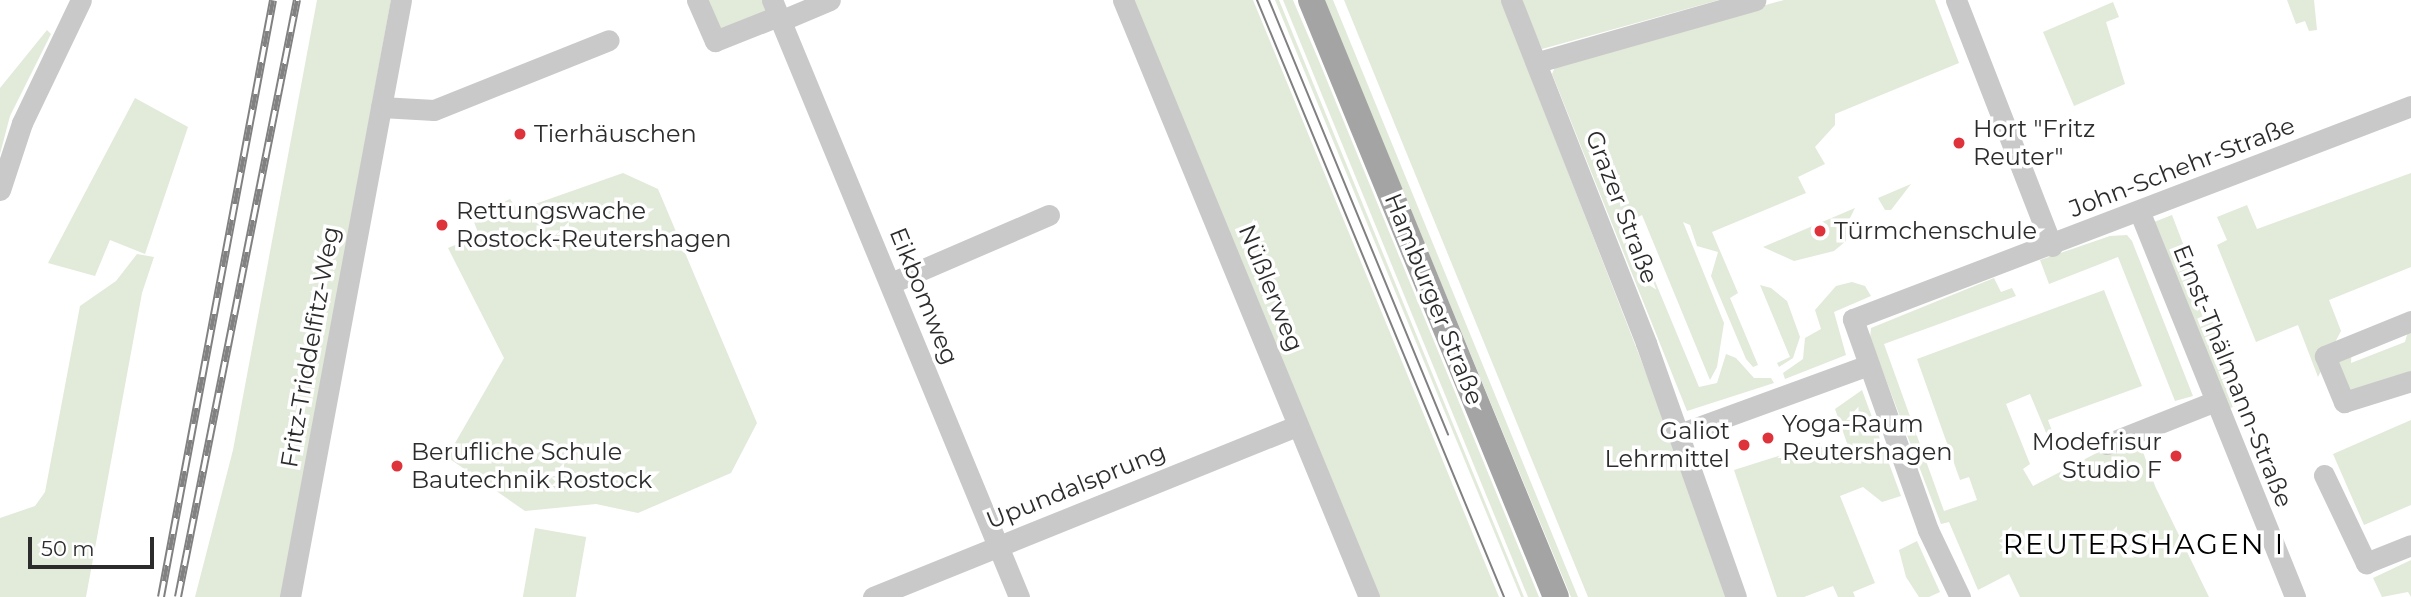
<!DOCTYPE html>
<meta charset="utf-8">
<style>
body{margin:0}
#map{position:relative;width:2411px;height:597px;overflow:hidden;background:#fff;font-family:Montserrat,sans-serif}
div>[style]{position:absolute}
.green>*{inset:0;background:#e2eada;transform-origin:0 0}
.minor>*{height:21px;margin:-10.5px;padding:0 10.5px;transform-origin:10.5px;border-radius:10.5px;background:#c9c9c9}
.major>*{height:26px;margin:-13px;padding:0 13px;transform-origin:13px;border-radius:13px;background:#a4a4a4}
.tram>*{height:2px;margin:-1px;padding:0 1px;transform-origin:1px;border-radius:1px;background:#818181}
.rail>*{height:8px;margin-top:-4px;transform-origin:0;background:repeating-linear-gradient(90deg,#fff 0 16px,#818181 0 32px);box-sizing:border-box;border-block:2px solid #818181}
.dots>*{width:19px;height:19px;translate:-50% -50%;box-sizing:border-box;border:4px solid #fff;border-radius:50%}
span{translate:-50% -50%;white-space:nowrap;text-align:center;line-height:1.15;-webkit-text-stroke:7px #fff;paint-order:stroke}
.poi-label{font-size:24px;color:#2c2c2c}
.left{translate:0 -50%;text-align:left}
.right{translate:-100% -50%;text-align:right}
.street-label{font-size:24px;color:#2c2c2c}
.quarter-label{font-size:28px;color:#000;letter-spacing:2px}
.scale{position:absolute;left:28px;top:537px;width:126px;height:32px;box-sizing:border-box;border:4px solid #2c2c2c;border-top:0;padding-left:9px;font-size:21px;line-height:24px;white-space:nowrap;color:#2c2c2c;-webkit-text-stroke:5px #fff;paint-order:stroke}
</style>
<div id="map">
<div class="green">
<i style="clip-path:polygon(317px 0,391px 0,282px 597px,195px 597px,233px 450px)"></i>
<i style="clip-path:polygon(704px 0,763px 0,767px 10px,727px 30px,716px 27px)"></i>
<i style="clip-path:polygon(1123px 0,1253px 0,1499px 597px,1369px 597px)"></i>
<i style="clip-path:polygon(1275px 0,1279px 0,1524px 597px,1521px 597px)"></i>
<i style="clip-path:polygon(1283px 0,1293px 0,1319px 61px,1539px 597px,1528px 597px)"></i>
<i style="clip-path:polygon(1324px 0,1333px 0,1578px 597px,1571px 597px)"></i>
<i style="clip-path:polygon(1344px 0,1501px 0,1678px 455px,1726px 597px,1588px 597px)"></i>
<i style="clip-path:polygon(1521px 0,1719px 0,1542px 49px)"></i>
<i style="clip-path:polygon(1784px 0,1935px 0,1959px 63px,1835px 114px,1835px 125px,1815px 147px,1825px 164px,1798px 177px,1806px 193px,1712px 232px,1738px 293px,1730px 298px,1758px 365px,1753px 367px,1746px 359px,1711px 276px,1718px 252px,1697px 246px,1690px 225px,1683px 222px,1724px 323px,1717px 367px,1710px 380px,1642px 215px,1630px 221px,1699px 387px,1717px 383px,1726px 354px,1736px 358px,1754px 378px,1771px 378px,1774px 383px,1687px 411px,1552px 74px,1555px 67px,1587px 55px)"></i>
<i style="clip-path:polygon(2287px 0,2314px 0,2317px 30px,2309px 31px,2305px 21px,2296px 24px)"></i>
<i style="clip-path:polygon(2113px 2px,2119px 17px,2106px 22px,2125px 84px,2074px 106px,2043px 32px)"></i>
<i style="clip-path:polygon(47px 30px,51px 34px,10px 116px,0 154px,0 88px)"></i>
<i style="clip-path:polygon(135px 98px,188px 127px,145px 254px,110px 240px,95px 276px,48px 263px)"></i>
<i style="clip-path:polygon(623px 173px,658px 189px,757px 423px,731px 473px,638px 513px,596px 504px,525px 511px,447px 457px,504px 358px,448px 248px,479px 235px,472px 217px,510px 199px,518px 210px)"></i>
<i style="clip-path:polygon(2411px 173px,2411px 267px,2329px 300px,2341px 331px,2330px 352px,2352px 342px,2351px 363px,2405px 342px,2411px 321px,2411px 379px,2351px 403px,2326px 361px,2318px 377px,2298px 325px,2256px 342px,2217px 245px,2227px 240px,2217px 217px,2247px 205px,2257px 229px)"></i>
<i style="clip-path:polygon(1911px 184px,1891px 210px,1885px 210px,1878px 198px)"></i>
<i style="clip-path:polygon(1855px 208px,1846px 226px,1846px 241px,1834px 251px,1794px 261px,1763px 247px)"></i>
<i style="left:2172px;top:215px;width:201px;height:29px;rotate:69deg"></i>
<i style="clip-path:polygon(2127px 235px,2132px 241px,2193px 396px,2175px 401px,2118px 257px,2049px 284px,2040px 260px,2110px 236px)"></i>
<i style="clip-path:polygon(137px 254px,154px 257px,142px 293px,86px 597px,0 597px,0 518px,35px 506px,45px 492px,80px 306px,116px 281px)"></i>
<i style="clip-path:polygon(1994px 278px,2001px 292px,2012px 288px,2016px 296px,1884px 344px,1944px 511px,1977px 500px,1969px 477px,1960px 480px,1917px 359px,2104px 290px,2142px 386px,2048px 420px,2059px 450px,2054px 452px,2030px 394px,2006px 404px,2030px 464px,2023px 469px,2033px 486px,2141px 430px,2142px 449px,2155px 486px,2209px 597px,2020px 597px,2009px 574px,1978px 590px,1949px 522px,1941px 524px,1870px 338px,1871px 328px)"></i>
<i style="clip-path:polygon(1852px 282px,1865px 286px,1871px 296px,1834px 312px,1846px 355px,1785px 379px,1783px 373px,1803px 359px,1805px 338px,1821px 329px,1815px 310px,1836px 286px)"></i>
<i style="clip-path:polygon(1760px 285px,1771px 288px,1787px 301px,1800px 337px,1793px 358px,1779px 367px,1777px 363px,1790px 357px)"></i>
<i style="clip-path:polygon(1862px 390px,1901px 496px,1882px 502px,1863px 487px,1840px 496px,1875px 583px,1853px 592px,1855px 597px,1838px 597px,1833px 586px,1804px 597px,1777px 597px,1734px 470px,1820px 443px,1824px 454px,1848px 446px,1835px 409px)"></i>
<i style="clip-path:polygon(2411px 420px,2411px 505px,2364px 525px,2333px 454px)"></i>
<i style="left:535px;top:528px;width:52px;height:70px;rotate:10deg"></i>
<i style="clip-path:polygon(1917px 541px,1940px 592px,1929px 597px,1919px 597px,1906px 577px,1899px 550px)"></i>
<i style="clip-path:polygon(2411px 560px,2411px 597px,2408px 592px,2382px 597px,2373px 578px)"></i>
</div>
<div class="minor">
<i style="left:697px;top:0;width:45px;rotate:66.3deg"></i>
<i style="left:715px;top:41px;width:68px;rotate:-21.6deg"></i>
<i style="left:772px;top:0;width:646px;rotate:67.52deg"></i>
<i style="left:1123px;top:0;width:646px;rotate:67.61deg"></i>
<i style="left:1511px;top:0;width:369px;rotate:68.5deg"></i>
<i style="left:1646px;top:343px;width:269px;rotate:70.5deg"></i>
<i style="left:1956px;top:0;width:264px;rotate:68.7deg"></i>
<i style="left:780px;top:21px;width:54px;rotate:-22.8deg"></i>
<i style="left:1538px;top:62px;width:226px;rotate:-15.9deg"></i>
<i style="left:381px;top:107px;width:53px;rotate:3.2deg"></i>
<i style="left:434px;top:110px;width:188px;rotate:-21.8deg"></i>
<i style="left:0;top:190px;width:71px;rotate:-71.8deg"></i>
<i style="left:22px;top:123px;width:136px;rotate:-64.4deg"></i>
<i style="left:2140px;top:213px;width:414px;rotate:68deg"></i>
<i style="left:891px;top:283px;width:172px;rotate:-23.3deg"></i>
<i style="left:2411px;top:321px;width:93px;rotate:157.9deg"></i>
<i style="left:2325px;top:356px;width:50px;rotate:67.6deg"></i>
<i style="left:2344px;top:402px;width:70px;rotate:-17.4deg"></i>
<i style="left:1679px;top:434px;width:202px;rotate:-20deg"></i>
<i style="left:2107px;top:444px;width:114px;rotate:-21.6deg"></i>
<i style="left:2324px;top:475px;width:98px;rotate:64.5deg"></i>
<i style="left:2366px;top:563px;width:48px;rotate:-21.8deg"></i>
<i style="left:290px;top:597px;width:607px;rotate:-79.47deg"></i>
<i style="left:873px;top:597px;width:458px;rotate:-22deg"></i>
<i style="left:1960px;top:597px;width:74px;rotate:-115.5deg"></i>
<i style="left:1928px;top:530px;width:224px;rotate:-109.6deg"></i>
<i style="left:1853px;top:319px;width:597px;rotate:-20.89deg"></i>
</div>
<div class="major">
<i style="left:1311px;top:0;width:645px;rotate:67.69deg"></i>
</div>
<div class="tram">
<i style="left:1257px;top:0;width:646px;rotate:67.52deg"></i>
<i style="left:1269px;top:0;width:470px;rotate:67.6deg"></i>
</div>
<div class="rail">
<i style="left:161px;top:597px;width:607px;rotate:-79.37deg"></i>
<i style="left:178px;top:597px;width:609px;rotate:-78.73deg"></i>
</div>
<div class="dots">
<i style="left:520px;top:134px;background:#de333b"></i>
<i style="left:1959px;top:143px;background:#de333b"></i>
<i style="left:442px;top:225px;background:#de333b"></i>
<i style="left:1820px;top:231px;background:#de333b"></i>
<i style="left:1768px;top:438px;background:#de333b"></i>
<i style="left:1744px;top:445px;background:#de333b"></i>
<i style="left:2176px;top:456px;background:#de333b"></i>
<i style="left:397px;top:466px;background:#de333b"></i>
</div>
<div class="poi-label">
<span class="left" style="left:1973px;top:143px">Hort "Fritz<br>Reuter"</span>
<span class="left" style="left:534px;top:134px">Tierhäuschen</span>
<span class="left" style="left:456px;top:225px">Rettungswache<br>Rostock-Reutershagen</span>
<span class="left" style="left:1834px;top:231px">Türmchenschule</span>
<span class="left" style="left:1782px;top:438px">Yoga-Raum<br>Reutershagen</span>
<span class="right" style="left:1730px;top:445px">Galiot<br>Lehrmittel</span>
<span class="right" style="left:2162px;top:456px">Modefrisur<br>Studio F</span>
<span class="left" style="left:411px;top:466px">Berufliche Schule<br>Bautechnik Rostock</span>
</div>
<div class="street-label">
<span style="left:2182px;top:167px;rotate:-21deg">John-Schehr-Straße</span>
<span style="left:1622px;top:207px;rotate:69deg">Grazer Straße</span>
<span style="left:1271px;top:288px;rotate:68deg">Nüßlerweg</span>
<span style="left:924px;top:296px;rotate:68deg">Eikbomweg</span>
<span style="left:1434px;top:299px;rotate:68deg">Hamburger Straße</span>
<span style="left:310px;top:347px;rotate:-80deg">Fritz-Triddelfitz-Weg</span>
<span style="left:2233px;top:376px;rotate:68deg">Ernst-Thälmann-Straße</span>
<span style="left:1076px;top:486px;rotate:-22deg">Upundalsprung</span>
</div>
<div class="quarter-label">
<span style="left:2144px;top:544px">REUTERSHAGEN I</span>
</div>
<div class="scale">50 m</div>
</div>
